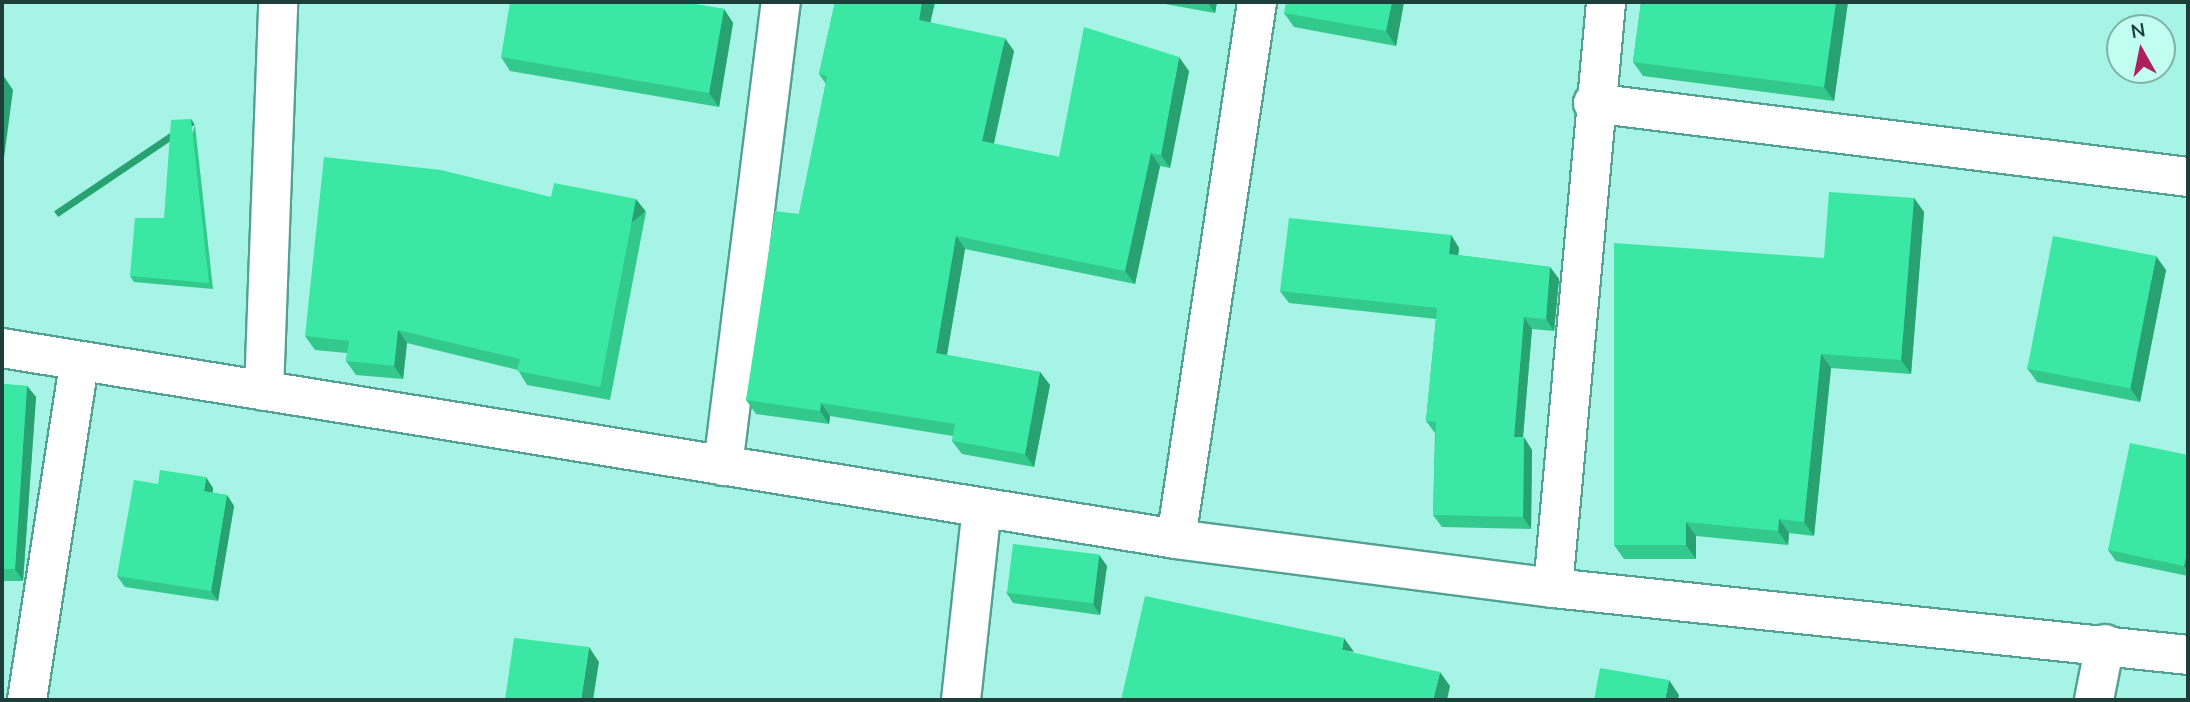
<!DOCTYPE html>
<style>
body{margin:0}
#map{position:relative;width:2190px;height:702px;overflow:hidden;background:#a6f4e5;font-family:Mulish,sans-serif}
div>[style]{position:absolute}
.roads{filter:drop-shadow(2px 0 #54a194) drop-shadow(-2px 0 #54a194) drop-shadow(0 2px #54a194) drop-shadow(0 -2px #54a194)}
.minor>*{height:38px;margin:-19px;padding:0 19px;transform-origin:19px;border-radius:19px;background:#fff}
.wall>*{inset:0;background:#33c88c}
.shaded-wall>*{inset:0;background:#29a272;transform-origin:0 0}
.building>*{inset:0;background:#3be8a3;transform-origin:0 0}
span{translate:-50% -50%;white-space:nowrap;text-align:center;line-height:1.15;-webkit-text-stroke:5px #c1fef1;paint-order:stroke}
.frame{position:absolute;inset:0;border:4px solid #1e3e39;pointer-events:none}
.north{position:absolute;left:2106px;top:14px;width:70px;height:70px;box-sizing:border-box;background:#c1fef1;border:2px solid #80b1a7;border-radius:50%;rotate:351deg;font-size:19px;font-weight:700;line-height:28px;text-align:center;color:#1e3e39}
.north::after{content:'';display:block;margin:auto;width:24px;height:32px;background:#ae215d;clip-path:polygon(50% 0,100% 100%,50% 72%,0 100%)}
</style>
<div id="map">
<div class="roads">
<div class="minor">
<i style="left:1593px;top:103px;width:600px;rotate:7.09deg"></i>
<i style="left:2px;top:348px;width:1189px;rotate:9.24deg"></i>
<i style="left:1176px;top:539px;width:380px;rotate:7.4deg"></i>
<i style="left:1553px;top:588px;width:639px;rotate:6.02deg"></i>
<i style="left:264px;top:391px;width:389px;rotate:-87.9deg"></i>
<i style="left:723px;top:466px;width:468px;rotate:-82.9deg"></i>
<i style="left:1176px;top:539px;width:543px;rotate:-81.42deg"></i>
<i style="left:1553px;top:588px;width:588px;rotate:-84.83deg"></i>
<i style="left:27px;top:700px;width:341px;rotate:-81.2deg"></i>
<i style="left:961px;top:700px;width:193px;rotate:-83.8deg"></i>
<i style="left:2094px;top:700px;width:57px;rotate:-78.9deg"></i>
</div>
</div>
<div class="wall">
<i style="clip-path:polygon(835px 2px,935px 2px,930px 22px,1014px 51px,994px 144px,1059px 157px,1189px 71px,1170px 168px,1160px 166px,1135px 284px,965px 249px,947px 355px,1040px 372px,1050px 385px,1034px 467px,962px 454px,952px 441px,953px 436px,830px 416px,829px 424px,756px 414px,746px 400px,799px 214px,826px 84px,819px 74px)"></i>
<i style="clip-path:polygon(1154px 2px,1217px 2px,1215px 13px)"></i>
<i style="clip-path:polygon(1404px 2px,1396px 46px,1294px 27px,1284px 13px)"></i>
<i style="clip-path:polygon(1641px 2px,1848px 2px,1834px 101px,1643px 76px,1633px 62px)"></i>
<i style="clip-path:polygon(699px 5px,724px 9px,733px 23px,719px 107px,510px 71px,501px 57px)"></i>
<i style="clip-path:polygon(195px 125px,213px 289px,134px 282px,130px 276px,164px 218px)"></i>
<i style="clip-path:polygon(1914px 198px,1924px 212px,1911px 374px,1831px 368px,1814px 536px,1789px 533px,1788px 545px,1696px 536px,1696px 559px,1624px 559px,1614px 545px,1824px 258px)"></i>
<i style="clip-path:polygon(646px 212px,610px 400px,527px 385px,518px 370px,407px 343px,403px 379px,356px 375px,346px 361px,347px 353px,315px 350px,305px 336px)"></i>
<i style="clip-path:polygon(1451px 235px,1459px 248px,1458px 255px,1550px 267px,1559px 279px,1554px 331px,1532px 329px,1523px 437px,1532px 450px,1531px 529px,1442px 527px,1433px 515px,1435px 433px,1426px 421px,1436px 319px,1289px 303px,1280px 291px)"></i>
<i style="clip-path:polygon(2166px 270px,2140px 402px,2037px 382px,2027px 368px)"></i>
<i style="clip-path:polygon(2px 384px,27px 386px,36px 397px,23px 581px,2px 581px)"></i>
<i style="clip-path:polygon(2188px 455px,2188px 576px,2116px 561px,2108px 550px)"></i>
<i style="clip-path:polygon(158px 484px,213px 488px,213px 493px,227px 495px,234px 506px,218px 601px,125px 587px,117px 576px)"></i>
<i style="clip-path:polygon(1099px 555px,1107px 566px,1100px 615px,1013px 603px,1006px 592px)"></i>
</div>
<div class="shaded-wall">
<i style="clip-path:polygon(922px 2px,935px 2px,928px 33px,919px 20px)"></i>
<i style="clip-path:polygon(1207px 2px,1217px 2px,1215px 13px)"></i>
<i style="clip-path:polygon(1392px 2px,1404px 2px,1396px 46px,1386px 31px)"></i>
<i style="clip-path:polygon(1836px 2px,1848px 2px,1834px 101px,1824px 87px)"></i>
<i style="clip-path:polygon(724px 9px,733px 23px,719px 107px,709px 93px)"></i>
<i style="clip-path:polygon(1005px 38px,1014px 51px,991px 155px,982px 141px)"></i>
<i style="clip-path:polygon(1179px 57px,1189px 71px,1170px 168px,1161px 155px)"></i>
<i style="clip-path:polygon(3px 75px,13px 90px,2px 173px,2px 82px)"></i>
<i style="left:191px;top:119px;width:7px;height:165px;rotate:56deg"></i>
<i style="clip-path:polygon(1151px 153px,1160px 166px,1135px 284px,1125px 271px)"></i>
<i style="clip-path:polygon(1914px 198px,1924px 212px,1911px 374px,1901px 360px)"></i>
<i style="left:636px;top:199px;width:16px;height:191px;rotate:52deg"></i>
<i style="clip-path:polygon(1451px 235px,1459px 248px,1457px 266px,1449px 254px)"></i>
<i style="clip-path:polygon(956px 236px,965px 249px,945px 366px,936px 353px)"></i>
<i style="clip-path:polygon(2156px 256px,2166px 270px,2140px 402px,2130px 388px)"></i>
<i style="clip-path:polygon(1550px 267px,1559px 279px,1554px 331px,1546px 319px)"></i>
<i style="clip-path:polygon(1524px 317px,1532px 329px,1522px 449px,1514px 437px)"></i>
<i style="clip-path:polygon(398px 330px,407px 343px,403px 379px,394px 366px)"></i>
<i style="clip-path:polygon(1821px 354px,1831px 368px,1814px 536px,1804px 522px)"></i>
<i style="clip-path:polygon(1040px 372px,1050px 385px,1034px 467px,1025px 454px)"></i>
<i style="clip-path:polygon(27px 386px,36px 397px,23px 581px,15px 569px)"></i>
<i style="clip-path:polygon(821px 403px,830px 416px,829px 424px,820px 411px)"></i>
<i style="clip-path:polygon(1524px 437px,1532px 450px,1531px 529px,1523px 517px)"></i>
<i style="clip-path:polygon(206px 477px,213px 488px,211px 502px,204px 491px)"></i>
<i style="clip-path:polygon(227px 495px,234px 506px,218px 601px,211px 591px)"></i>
<i style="clip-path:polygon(1779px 519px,1789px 533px,1788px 545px,1778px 531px)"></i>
<i style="clip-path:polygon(1686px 522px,1696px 536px,1696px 559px,1686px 545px)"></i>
<i style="clip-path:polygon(2188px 548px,2188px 571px,2184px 566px)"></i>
<i style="clip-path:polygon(1099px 555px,1107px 566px,1100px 615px,1093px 604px)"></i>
<i style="clip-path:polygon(1344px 638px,1354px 652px,1342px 650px)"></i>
<i style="clip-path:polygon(589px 647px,599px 662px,593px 700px,581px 700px)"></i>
<i style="clip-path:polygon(1440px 672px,1450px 686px,1447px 700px,1433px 700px)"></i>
<i style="clip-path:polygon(1669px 680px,1679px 695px,1678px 700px,1665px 700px)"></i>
</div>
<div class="building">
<i style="clip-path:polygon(510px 2px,690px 2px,690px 3px,724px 9px,709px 93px,501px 57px)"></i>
<i style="clip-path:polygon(835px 2px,922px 2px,919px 20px,1005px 38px,982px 141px,1059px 157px,1084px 27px,1179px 57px,1161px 155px,1151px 153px,1125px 271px,956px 236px,936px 353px,1040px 372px,1025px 454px,952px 441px,955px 424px,821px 403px,820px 411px,746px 400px,775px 211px,799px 214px,827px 76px,819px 74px)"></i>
<i style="clip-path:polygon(1286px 2px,1392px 2px,1386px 31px,1284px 13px)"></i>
<i style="clip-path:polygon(1641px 2px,1836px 2px,1824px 87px,1633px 62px)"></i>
<i style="clip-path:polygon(191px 119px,209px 283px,130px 276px,135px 218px,164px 218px,171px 120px)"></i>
<i style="clip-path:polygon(324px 157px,441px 170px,551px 197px,554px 183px,636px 199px,600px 387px,517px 371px,520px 359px,398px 330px,394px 366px,346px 361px,349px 341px,305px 336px)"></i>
<i style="clip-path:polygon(1829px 192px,1914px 198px,1901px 360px,1821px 354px,1804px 522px,1779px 519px,1778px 531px,1686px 522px,1686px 545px,1614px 545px,1614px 243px,1824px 258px)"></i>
<i style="clip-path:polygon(1289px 218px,1451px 235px,1449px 254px,1550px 267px,1546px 319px,1524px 317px,1514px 437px,1524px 437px,1523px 517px,1433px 515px,1436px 422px,1426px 421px,1437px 308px,1280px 291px)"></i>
<i style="left:2053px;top:236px;width:105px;height:135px;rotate:11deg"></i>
<i style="clip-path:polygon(2px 384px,27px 386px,15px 569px,2px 569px)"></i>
<i style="clip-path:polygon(2130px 443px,2188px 455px,2188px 548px,2184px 566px,2108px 550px)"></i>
<i style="clip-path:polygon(160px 470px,206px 477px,204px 491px,227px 495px,211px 591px,117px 576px,134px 480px,158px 484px)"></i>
<i style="left:1013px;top:544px;width:87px;height:49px;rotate:7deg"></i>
<i style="clip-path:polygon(1145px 596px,1344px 638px,1342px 650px,1440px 672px,1433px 700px,1121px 700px)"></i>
<i style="clip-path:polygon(514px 638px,589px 647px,581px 700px,505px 700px)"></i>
<i style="clip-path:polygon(1600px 668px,1669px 680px,1665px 700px,1594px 700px)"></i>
</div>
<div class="frame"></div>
<div class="north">N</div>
</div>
